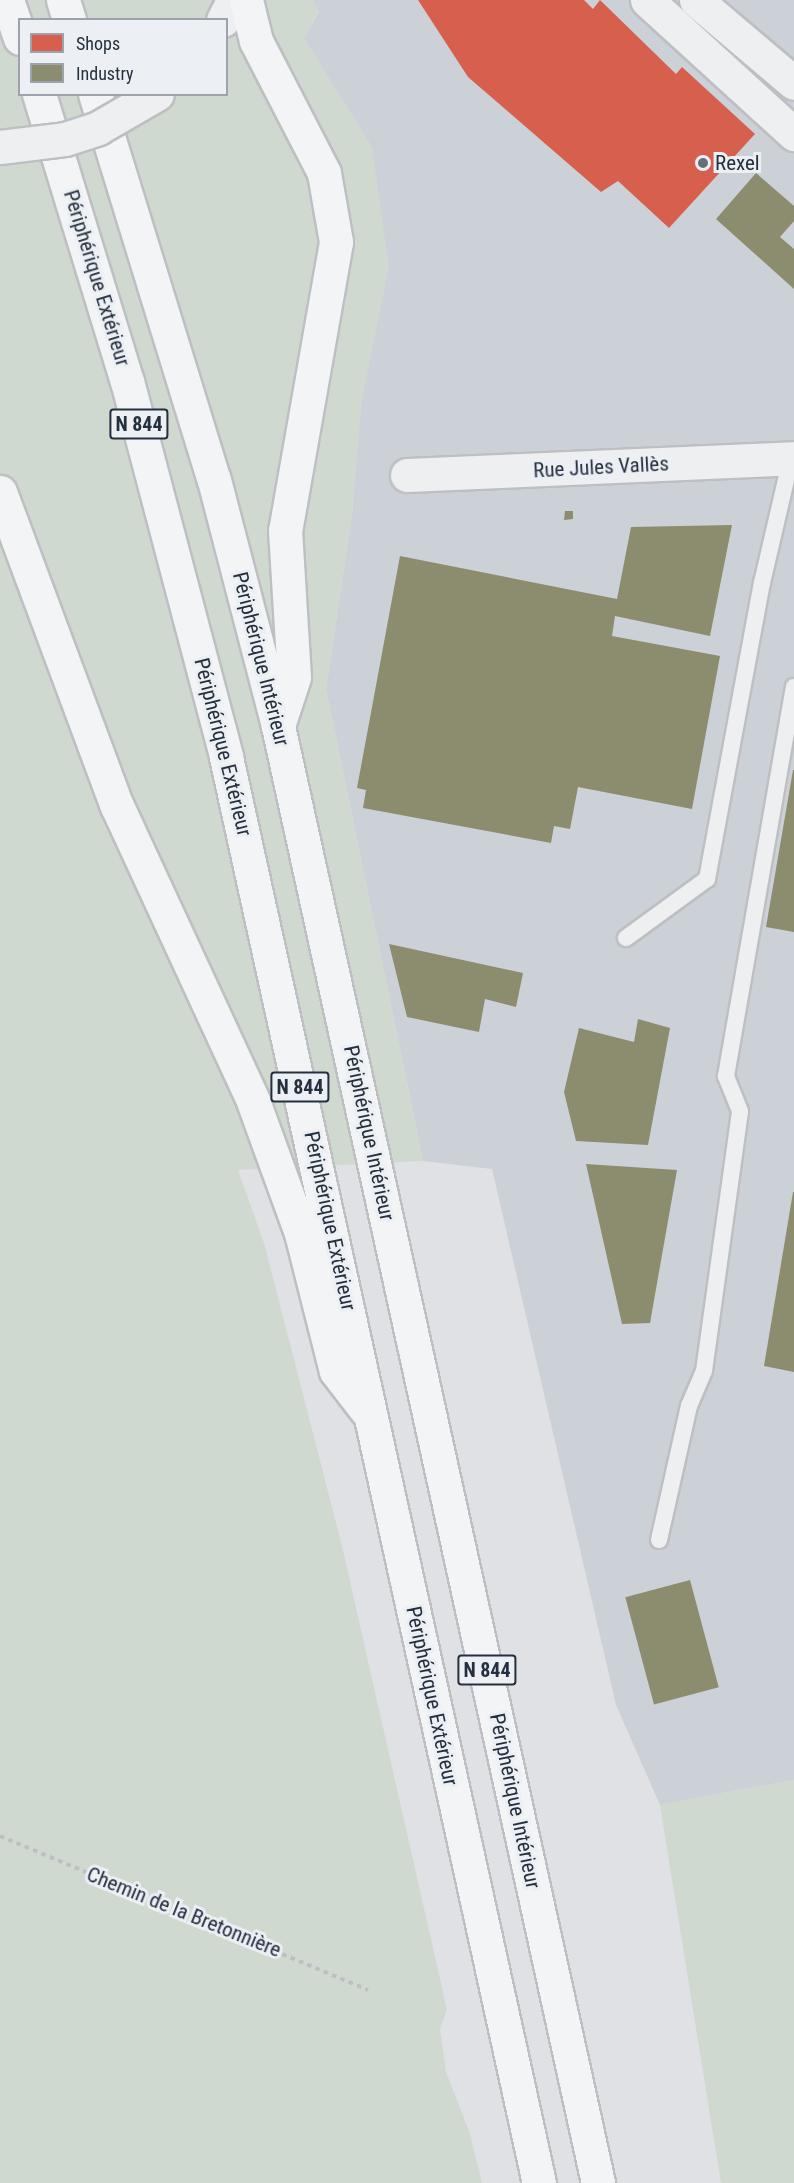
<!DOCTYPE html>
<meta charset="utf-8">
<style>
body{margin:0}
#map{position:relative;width:794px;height:2183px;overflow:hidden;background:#dfe1e4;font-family:"Roboto Condensed",sans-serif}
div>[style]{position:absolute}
.built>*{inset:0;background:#ccd1d8}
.green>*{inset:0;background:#d0d9cf}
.shops>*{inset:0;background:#d6604d}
.industry>*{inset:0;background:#8c8c6e;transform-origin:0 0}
.path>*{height:4px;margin-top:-2px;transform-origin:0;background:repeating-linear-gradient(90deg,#bdc0c3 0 4.5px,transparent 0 9px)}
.roads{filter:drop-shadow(2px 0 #bdbfc2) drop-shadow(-2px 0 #bdbfc2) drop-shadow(0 2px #bdbfc2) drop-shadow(0 -2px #bdbfc2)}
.service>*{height:16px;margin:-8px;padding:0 8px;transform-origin:8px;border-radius:8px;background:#eeeff1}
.minor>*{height:33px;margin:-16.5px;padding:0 16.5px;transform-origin:16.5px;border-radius:16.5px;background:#eeeff1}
.tertiary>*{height:33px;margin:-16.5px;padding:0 16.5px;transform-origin:16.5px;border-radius:16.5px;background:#eeeff1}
.trunk>*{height:33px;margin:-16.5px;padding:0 16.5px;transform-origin:16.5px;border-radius:16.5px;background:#f3f4f5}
.bridges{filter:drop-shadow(2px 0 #bdbfc2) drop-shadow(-2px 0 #bdbfc2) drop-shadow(0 2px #bdbfc2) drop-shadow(0 -2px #bdbfc2)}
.tertiary-bridge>*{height:33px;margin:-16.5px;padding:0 16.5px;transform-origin:16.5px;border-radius:16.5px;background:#eeeff1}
.dots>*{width:16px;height:16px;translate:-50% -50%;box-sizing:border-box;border:3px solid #ecf0f5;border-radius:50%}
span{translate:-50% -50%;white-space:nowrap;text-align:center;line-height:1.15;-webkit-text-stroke:6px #ecf0f5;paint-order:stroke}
.shield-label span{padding:2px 4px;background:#ecf0f5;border:2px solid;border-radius:4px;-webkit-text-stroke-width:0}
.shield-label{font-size:20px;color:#25303e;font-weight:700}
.poi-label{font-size:21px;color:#25303e}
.left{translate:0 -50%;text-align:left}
.street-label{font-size:21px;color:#25303e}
.legend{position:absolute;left:18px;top:18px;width:210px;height:78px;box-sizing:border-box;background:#ecf0f5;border:2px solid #9ca3ac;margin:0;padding:8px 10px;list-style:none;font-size:18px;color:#25303e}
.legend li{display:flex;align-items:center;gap:12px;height:30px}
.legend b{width:30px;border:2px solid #9ca3ac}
</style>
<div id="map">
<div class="built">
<i style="clip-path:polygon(312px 0,794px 0,794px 1780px,660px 1805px,616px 1705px,492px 1169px,423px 1161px,326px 689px,352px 514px,361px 404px,304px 38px,319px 11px)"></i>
</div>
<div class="green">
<i style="clip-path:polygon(evenodd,0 0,312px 0,319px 10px,304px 38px,372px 147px,389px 266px,361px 404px,352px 514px,326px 689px,423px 1161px,238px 1170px,264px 1243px,342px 1546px,447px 2010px,440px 2029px,446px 2072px,469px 2131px,482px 2183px,0 2183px,0 0,20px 20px,226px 20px,226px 94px,20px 94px,20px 20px)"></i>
<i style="clip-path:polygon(794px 1780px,794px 2183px,721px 2183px,660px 1805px)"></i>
</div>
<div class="shops">
<i style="clip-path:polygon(418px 0,584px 0,593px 9px,600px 0,676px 74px,682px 67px,755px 134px,669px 228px,618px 181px,601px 192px,468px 77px)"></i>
</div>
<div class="industry">
<i style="clip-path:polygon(756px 173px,794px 206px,794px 221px,780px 237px,794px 249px,794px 289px,716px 219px)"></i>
<i style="clip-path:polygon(565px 511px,573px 511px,573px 519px,564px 520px)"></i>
<i style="clip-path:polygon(732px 525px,710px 636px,615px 616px,612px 636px,720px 656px,692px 809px,578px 787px,570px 829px,554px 826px,551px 843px,363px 808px,366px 790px,357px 788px,400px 556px,617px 599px,631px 527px)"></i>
<i style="clip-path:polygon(793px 770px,794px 770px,794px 932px,766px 927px)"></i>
<i style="clip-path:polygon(389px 944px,523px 973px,516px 1007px,485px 999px,479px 1032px,407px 1017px)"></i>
<i style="clip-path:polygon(638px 1019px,670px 1028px,648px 1145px,576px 1141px,564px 1092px,579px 1028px,634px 1042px)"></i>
<i style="clip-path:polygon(586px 1164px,677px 1170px,650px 1323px,622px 1324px)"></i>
<i style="clip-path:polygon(793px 1192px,794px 1192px,794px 1372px,764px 1366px)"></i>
<i style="left:690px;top:1580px;width:111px;height:67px;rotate:75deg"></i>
</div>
<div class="path">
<i style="left:0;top:1836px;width:399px;rotate:22.7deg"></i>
</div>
<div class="roads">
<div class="service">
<i style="left:626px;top:938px;width:100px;rotate:-36.1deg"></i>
<i style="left:707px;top:879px;width:301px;rotate:-79.5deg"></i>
<i style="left:762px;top:583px;width:128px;rotate:-76.9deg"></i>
<i style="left:659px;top:1540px;width:137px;rotate:-77.4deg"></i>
<i style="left:689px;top:1406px;width:38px;rotate:-67deg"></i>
<i style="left:704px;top:1371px;width:262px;rotate:-82.1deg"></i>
<i style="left:740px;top:1111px;width:38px;rotate:-112deg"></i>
<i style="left:726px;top:1076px;width:395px;rotate:-80.1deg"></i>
</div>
<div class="minor">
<i style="left:407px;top:475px;width:387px;rotate:-2.5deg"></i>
</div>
<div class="tertiary">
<i style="left:647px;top:0;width:199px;rotate:42.4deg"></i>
<i style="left:696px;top:0;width:128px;rotate:40.3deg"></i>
<i style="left:223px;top:20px;width:22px;rotate:-63deg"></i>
</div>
<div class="trunk">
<i style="left:7px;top:0;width:40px;rotate:71.1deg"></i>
<i style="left:63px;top:0;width:21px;rotate:73deg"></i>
<i style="left:246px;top:0;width:42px;rotate:76.3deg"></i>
<i style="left:256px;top:41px;width:148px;rotate:62.7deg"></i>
<i style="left:324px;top:173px;width:70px;rotate:80.1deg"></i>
<i style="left:336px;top:242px;width:292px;rotate:100deg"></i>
<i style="left:285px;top:530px;width:147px;rotate:86.5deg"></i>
<i style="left:294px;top:677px;width:52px;rotate:108.1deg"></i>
<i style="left:39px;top:94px;width:300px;rotate:73deg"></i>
<i style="left:127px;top:381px;width:389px;rotate:75.2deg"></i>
<i style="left:226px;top:757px;width:1460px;rotate:77.62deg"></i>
<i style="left:95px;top:94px;width:404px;rotate:72.9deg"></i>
<i style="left:214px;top:480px;width:254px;rotate:75.4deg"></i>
<i style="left:278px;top:726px;width:1492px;rotate:77.61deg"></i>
<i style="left:0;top:492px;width:335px;rotate:69.6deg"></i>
<i style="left:117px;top:806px;width:325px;rotate:65.2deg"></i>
<i style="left:253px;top:1101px;width:140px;rotate:70deg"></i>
<i style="left:301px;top:1233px;width:142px;rotate:75.8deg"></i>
<i style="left:336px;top:1371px;width:49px;rotate:52.4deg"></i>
</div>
</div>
<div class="bridges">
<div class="tertiary-bridge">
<i style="left:0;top:147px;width:65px;rotate:-7deg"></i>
<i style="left:65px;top:139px;width:35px;rotate:-18deg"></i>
<i style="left:98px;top:128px;width:68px;rotate:-30deg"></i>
</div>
</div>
<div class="dots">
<i style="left:703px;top:163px;background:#666e78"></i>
</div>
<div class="shield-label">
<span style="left:139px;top:424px">N 844</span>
<span style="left:300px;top:1087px">N 844</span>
<span style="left:487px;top:1670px">N 844</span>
</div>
<div class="poi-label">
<span class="left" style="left:715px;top:163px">Rexel</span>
</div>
<div class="street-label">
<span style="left:97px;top:278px;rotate:73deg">Périphérique Extérieur</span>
<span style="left:601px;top:467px;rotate:-3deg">Rue Jules Vallès</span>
<span style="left:261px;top:659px;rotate:76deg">Périphérique Intérieur</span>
<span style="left:223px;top:747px;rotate:76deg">Périphérique Extérieur</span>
<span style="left:369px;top:1133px;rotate:78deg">Périphérique Intérieur</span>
<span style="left:330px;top:1221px;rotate:78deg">Périphérique Extérieur</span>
<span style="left:432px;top:1696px;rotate:78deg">Périphérique Extérieur</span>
<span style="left:515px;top:1801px;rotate:78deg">Périphérique Intérieur</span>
<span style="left:184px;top:1912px;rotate:22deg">Chemin de la Bretonnière</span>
</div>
<ul class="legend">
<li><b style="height:16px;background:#d6604d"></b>Shops</li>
<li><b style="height:16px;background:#8c8c6e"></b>Industry</li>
</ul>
</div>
